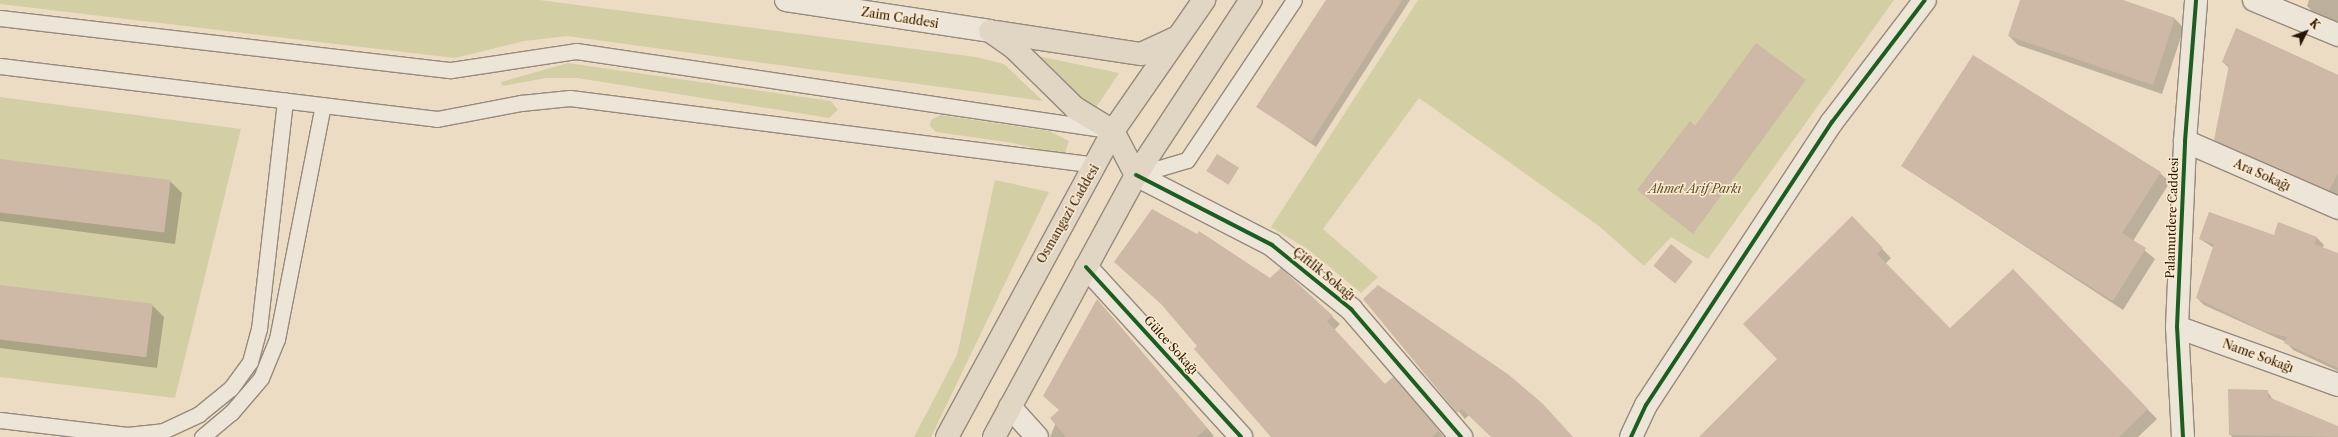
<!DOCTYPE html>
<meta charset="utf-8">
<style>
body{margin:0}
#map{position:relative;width:2338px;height:437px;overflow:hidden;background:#ecdcc4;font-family:"Libre Caslon Text",serif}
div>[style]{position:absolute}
.green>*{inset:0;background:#d4cea5}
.shadow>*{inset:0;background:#0003}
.building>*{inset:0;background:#cdb9a6;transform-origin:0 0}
.roads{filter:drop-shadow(1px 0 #968a7b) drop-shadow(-1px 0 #968a7b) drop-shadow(0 1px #968a7b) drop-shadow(0 -1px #968a7b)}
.lane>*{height:15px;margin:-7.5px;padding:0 7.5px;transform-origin:7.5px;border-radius:7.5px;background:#eee5d9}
.street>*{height:22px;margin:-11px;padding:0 11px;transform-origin:11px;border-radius:11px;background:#eee5d9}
.secondary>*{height:22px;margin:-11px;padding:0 11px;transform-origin:11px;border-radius:11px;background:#eee5d9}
.primary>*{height:22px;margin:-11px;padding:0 11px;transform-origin:11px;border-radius:11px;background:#e1d5c4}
.cycleway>*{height:4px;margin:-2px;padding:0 2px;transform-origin:2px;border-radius:2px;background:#1b5e20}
span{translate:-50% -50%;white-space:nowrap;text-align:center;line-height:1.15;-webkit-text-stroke:3px #fdebce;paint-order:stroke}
.street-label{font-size:12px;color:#281505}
.park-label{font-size:12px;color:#5d5234;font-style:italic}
.north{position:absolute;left:2286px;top:12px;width:40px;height:40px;-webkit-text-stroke:3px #fdebce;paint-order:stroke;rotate:48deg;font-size:11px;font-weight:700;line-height:16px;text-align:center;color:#281505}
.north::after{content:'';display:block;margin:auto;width:14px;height:18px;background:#281505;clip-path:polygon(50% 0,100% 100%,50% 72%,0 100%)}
</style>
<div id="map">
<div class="green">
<i style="clip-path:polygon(0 0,539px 0,976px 57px,1004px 64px,1043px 101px,567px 36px,524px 41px,455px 58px,0 4px)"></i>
<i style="clip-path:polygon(1418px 0,1894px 0,1708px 259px,1671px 237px,1644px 266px,1599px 226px,1419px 98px,1323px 229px,1378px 277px,1361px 293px,1309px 250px,1271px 227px)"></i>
<i style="clip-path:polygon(1038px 56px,1119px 73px,1095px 109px,1078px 101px)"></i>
<i style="clip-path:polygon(568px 63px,831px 101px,838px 110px,829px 118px,577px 78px,546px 78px,502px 86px,501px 82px)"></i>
<i style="clip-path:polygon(0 97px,241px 129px,175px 398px,0 377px)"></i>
<i style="clip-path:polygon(940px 115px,1049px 131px,1069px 141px,1064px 156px,1013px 143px,936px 132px,930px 126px,931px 120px)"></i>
<i style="clip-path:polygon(995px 180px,1049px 192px,931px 437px,914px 437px,957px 355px)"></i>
</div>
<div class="shadow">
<i style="clip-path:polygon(1327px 0,1410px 0,1316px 147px,1258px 107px)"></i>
<i style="clip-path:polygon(2021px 0,2119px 0,2175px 19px,2184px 28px,2162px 94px,2018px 45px,2009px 36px)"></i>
<i style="clip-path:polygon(2309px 0,2338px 0,2338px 23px,2316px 15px,2307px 6px)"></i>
<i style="clip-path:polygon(2237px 29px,2338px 75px,2338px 196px,2223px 148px,2215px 140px,2229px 68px,2223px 62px)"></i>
<i style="clip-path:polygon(0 160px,171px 182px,182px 193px,175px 244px,0 221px)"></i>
<i style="clip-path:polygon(1902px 166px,2160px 173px,2170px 182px,2133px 241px,2155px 259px,2123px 310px)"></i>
<i style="clip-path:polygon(1852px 218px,1891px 258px,1885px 264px,1950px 329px,2013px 271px,2157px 419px,2138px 437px,1700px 437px,1778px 359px)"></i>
<i style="clip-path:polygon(2274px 236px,2316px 237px,2324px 245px,2322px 248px,2338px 255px,2338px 371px,2293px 350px,2286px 342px,2204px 305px,2197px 298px,2214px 248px,2200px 239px)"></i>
<i style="clip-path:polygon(1281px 270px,1340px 324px,1334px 330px,1385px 385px,1401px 386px,1444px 437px,1273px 437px,1165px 306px,1270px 279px)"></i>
<i style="clip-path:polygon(0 286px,153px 306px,164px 317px,157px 368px,0 348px)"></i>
<i style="clip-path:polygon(1364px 299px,1572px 437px,1493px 437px,1469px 415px,1465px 419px)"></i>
<i style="clip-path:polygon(1104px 308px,1214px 436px,1212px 437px,1050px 437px)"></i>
<i style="clip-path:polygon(2267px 391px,2274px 401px,2338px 427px,2338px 437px,2232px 437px,2230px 434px)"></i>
</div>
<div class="building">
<i style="clip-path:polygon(1326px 0,1402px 0,1311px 142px,1256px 107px)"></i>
<i style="clip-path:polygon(2020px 0,2123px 0,2175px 18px,2153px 85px,2008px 36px)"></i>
<i style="clip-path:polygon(2236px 28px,2338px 75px,2338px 173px,2329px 191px,2214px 140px,2229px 65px,2222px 62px)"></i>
<i style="clip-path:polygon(1756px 43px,1806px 80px,1693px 234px,1637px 190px,1690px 121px,1695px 126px)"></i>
<i style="clip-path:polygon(1973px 55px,2161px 172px,2122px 233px,2146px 248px,2113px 301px,1901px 166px)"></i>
<i style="left:1217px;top:154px;width:26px;height:20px;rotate:32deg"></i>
<i style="left:0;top:159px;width:172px;height:53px;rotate:7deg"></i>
<i style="clip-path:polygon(1152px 209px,1197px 234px,1199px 231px,1270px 278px,1281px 268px,1333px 316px,1327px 321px,1385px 384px,1393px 377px,1439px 430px,1432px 437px,1271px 437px,1194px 349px,1197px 346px,1161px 304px,1114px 262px)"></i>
<i style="clip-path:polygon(2209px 212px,2274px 235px,2278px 222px,2317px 237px,2314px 244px,2338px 253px,2338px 368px,2284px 343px,2287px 337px,2266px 332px,2196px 298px,2214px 244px,2199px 239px)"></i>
<i style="clip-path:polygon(1852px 216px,1883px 248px,1877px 254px,1950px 328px,2013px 269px,2148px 409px,2119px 437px,1699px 437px,1777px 359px,1743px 324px)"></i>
<i style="left:1671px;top:244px;width:28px;height:28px;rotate:39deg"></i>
<i style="left:0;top:285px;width:154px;height:54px;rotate:7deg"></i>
<i style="clip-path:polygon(1378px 285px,1509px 375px,1543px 404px,1573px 437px,1491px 437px,1462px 409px,1457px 413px,1363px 299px)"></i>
<i style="clip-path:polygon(1097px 299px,1207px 428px,1196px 437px,1066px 437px,1050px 418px,1059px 410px,1043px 396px)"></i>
<i style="clip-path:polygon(2228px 389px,2268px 390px,2268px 397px,2338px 426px,2338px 437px,2229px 435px)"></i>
</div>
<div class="roads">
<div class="lane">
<i style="left:0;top:18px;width:454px;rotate:6.6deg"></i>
<i style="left:451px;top:70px;width:126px;rotate:-8.6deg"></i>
<i style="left:576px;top:51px;width:532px;rotate:8.43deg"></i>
<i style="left:0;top:66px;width:440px;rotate:6.9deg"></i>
<i style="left:437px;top:119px;width:86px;rotate:-10.8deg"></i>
<i style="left:521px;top:103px;width:49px;rotate:-5.8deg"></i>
<i style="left:570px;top:98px;width:531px;rotate:7.25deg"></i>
<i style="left:1136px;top:175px;width:53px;rotate:-16.4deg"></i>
<i style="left:1187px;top:160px;width:192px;rotate:-56.2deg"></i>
<i style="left:0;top:420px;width:128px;rotate:6.7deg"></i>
<i style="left:127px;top:435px;width:36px;rotate:-6deg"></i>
<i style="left:163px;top:431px;width:40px;rotate:-25deg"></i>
<i style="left:199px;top:414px;width:41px;rotate:-39.1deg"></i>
<i style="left:231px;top:388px;width:32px;rotate:-54deg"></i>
<i style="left:250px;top:362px;width:34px;rotate:-75deg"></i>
<i style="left:259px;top:329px;width:230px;rotate:-83.5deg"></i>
<i style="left:202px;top:437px;width:38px;rotate:-40deg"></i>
<i style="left:231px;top:413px;width:46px;rotate:-49.4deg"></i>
<i style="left:261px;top:378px;width:42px;rotate:-67.7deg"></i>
<i style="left:277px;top:339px;width:238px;rotate:-78.9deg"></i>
</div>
<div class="street">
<i style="left:2185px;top:141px;width:167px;rotate:23.6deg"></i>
<i style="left:1136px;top:175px;width:153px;rotate:27.2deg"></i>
<i style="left:1272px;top:245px;width:102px;rotate:39deg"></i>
<i style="left:1351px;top:309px;width:169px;rotate:49.3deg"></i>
<i style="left:1086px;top:267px;width:230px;rotate:47.6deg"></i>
<i style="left:2177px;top:327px;width:171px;rotate:19.8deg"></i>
<i style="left:1010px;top:407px;width:40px;rotate:48deg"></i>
<i style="left:1631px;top:437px;width:35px;rotate:-65deg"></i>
<i style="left:1646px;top:405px;width:339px;rotate:-56.7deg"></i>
<i style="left:1832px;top:122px;width:153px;rotate:-52.7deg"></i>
</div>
<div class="secondary">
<i style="left:786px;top:0;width:206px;rotate:8.6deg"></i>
<i style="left:2254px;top:0;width:91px;rotate:22.6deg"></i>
<i style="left:2183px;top:437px;width:110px;rotate:-93.1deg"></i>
<i style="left:2177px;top:327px;width:186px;rotate:-87.5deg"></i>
<i style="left:2185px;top:141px;width:141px;rotate:-85.5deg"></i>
</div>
<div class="primary">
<i style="left:990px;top:31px;width:29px;rotate:35deg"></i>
<i style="left:1014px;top:48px;width:86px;rotate:44.5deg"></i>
<i style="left:1075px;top:108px;width:44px;rotate:31.2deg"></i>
<i style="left:1113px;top:131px;width:50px;rotate:62.4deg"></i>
<i style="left:995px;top:32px;width:148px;rotate:8.6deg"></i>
<i style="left:1141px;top:54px;width:40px;rotate:-25deg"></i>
<i style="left:947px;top:437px;width:348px;rotate:-61.5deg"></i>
<i style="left:1113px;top:131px;width:160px;rotate:-55.2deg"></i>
<i style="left:994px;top:437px;width:298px;rotate:-61.5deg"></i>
<i style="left:1136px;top:175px;width:209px;rotate:-56.7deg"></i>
</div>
</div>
<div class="cycleway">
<i style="left:1136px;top:175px;width:153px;rotate:27.2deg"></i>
<i style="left:1272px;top:245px;width:102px;rotate:39deg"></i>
<i style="left:1351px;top:309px;width:169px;rotate:49.3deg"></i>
<i style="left:1086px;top:267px;width:230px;rotate:47.6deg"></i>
<i style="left:1631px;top:437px;width:35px;rotate:-65deg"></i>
<i style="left:1646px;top:405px;width:339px;rotate:-56.7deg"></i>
<i style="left:1832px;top:122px;width:153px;rotate:-52.7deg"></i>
<i style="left:2183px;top:437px;width:110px;rotate:-93.1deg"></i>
<i style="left:2177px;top:327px;width:186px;rotate:-87.5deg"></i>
<i style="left:2185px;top:141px;width:141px;rotate:-85.5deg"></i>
</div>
<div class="street-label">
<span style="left:900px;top:18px;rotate:9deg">Zaim Caddesi</span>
<span style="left:2262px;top:175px;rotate:24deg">Ara Sokağı</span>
<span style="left:1068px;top:214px;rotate:-60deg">Osmangazi Caddesi</span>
<span style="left:2172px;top:218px;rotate:-88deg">Palamutdere Caddesi</span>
<span style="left:1324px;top:274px;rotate:39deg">Çiftlik Sokağı</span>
<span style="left:1171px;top:345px;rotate:48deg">Gülce Sokağı</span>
<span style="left:2258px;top:356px;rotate:20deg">Name Sokağı</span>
</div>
<div class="park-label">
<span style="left:1695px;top:189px">Ahmet Arif Parkı</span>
</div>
<div class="north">K</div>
</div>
